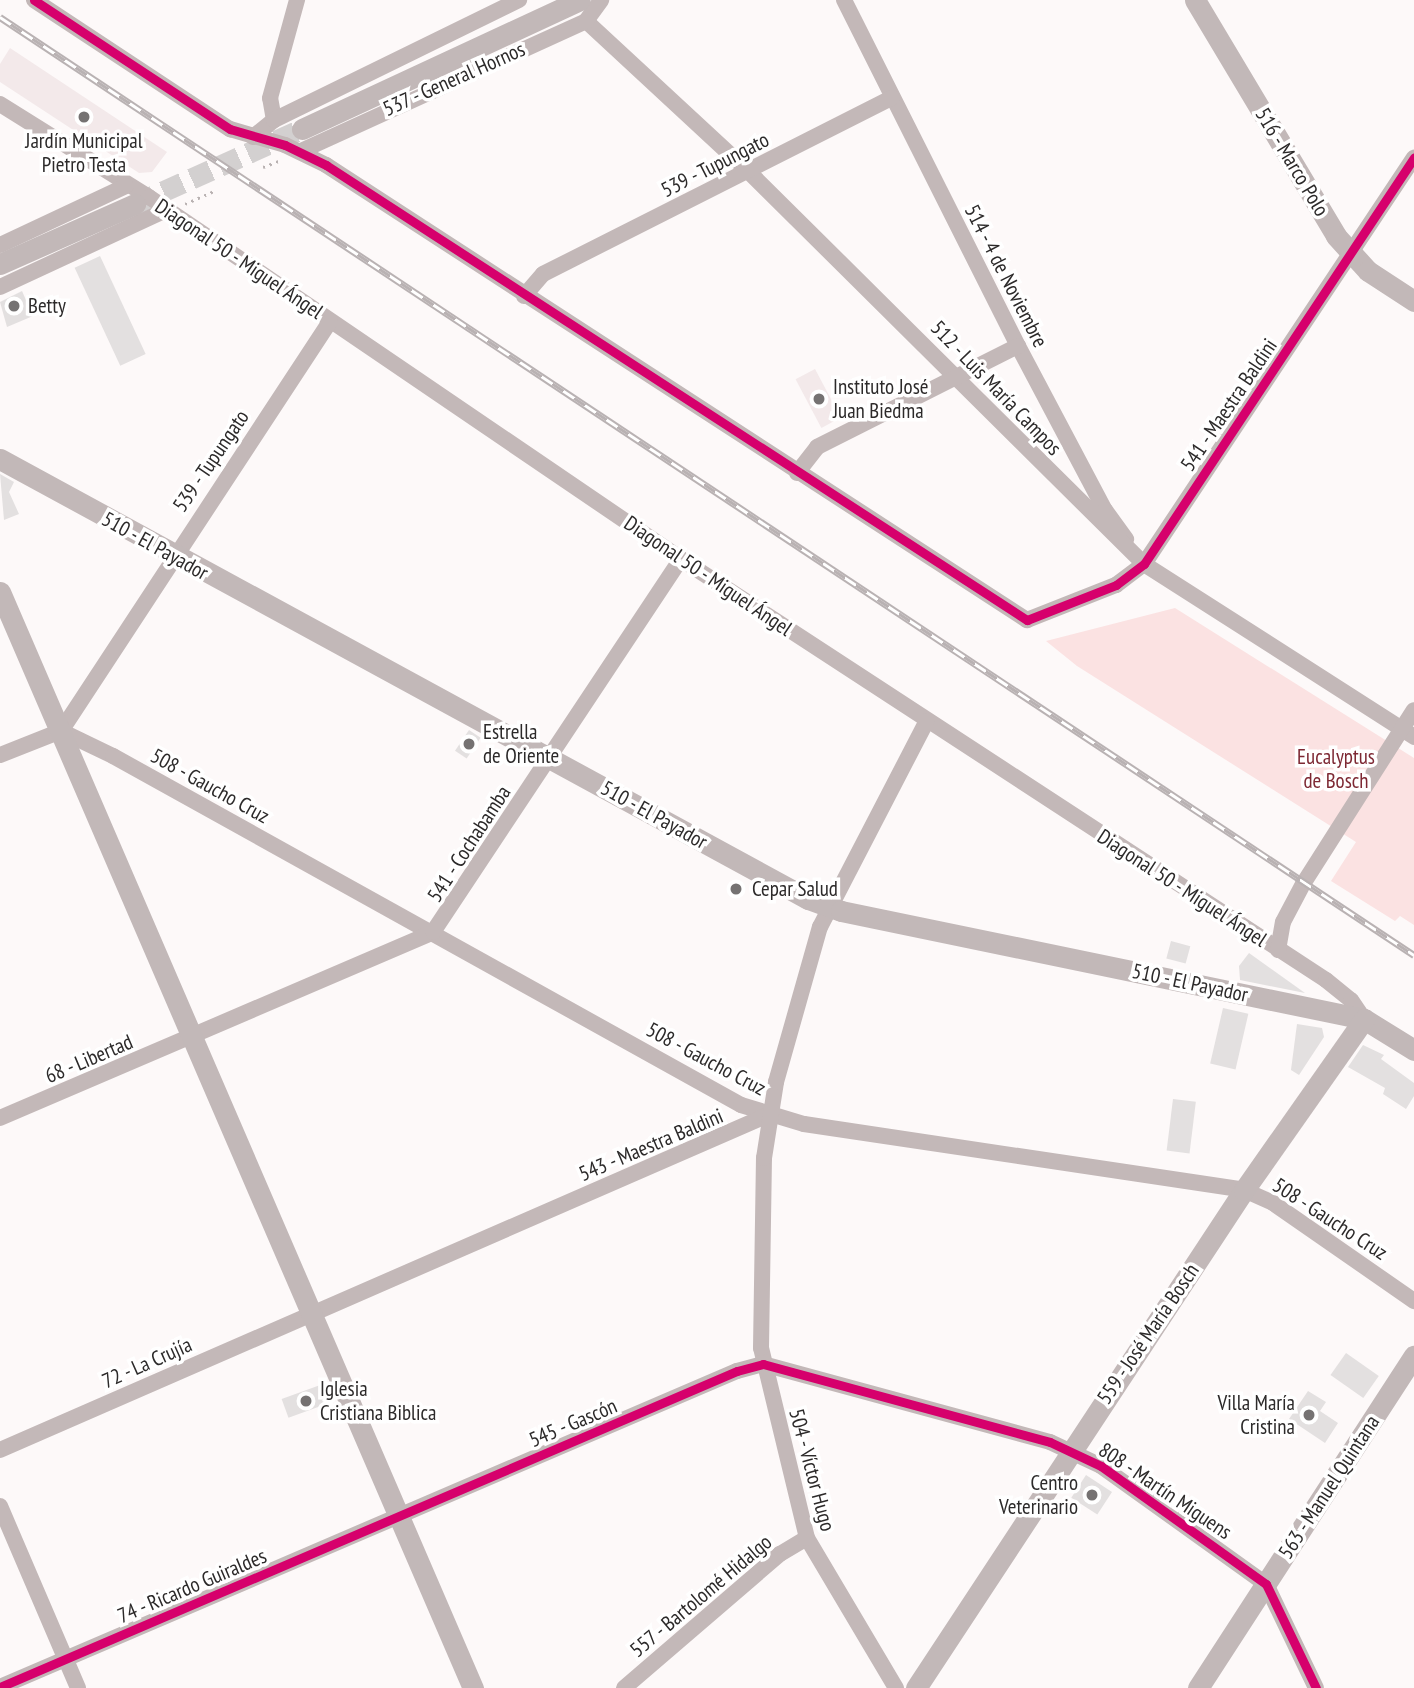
<!DOCTYPE html>
<meta charset="utf-8">
<style>
body{margin:0}
#map{position:relative;width:1414px;height:1688px;overflow:hidden;background:#fdf9f9;font-family:"PT Sans Narrow",sans-serif}
div>[style]{position:absolute}
.built>*{inset:0;background:#f3e9ea;transform-origin:0 0}
.green>*{inset:0;background:#fbe2e2}
.building>*{inset:0;background:#e3e0e0;transform-origin:0 0}
.secondary-tunnel>*{height:21px;margin-top:-10.5px;transform-origin:0;background:repeating-linear-gradient(90deg,#d3d0d0 0 21px,transparent 0 31px)}
.path>*{height:2.5px;margin-top:-1.25px;transform-origin:0;background:repeating-linear-gradient(90deg,#b9b2b2 0 2px,transparent 0 7px)}
.street>*{height:16px;margin:-8px;padding:0 8px;transform-origin:8px;border-radius:8px;background:#c3b8b8}
.secondary>*{height:21px;margin:-10.5px;padding:0 10.5px;transform-origin:10.5px;border-radius:10.5px;background:#c2b8b8}
.rail>*{height:7px;margin-top:-3.5px;transform-origin:0;background:repeating-linear-gradient(90deg,#fff 0 13px,#b9b2b3 0 26px);box-sizing:border-box;border-block:2px solid #b9b2b3}
.cycleway>*{height:9px;margin:-4.5px;padding:0 4.5px;transform-origin:4.5px;border-radius:4.5px;background:#d6006c}
.dots>*{width:19px;height:19px;translate:-50% -50%;box-sizing:border-box;border:4px solid #fff;border-radius:50%}
span{translate:-50% -50%;white-space:nowrap;text-align:center;line-height:1.15;-webkit-text-stroke:7px #fff;paint-order:stroke}
.street-label{font-size:21px;color:#2c2a2a}
.poi-label{font-size:21px;color:#2c2a2a}
.left{translate:0 -50%;text-align:left}
.right{translate:-100% -50%;text-align:right}
.park-label{font-size:21px;color:#7d2833}
</style>
<div id="map">
<div class="built">
<i style="clip-path:polygon(10px 48px,167px 152px,152px 172px,139px 173px,0 82px,0 64px)"></i>
<i style="left:815px;top:369px;width:55px;height:22px;rotate:62deg"></i>
</div>
<div class="green">
<i style="clip-path:polygon(1175px 608px,1414px 758px,1414px 925px,1400px 916px,1395px 921px,1331px 881px,1356px 842px,1077px 666px,1046px 641px)"></i>
</div>
<div class="building">
<i style="left:100px;top:256px;width:108px;height:28px;rotate:65deg"></i>
<i style="clip-path:polygon(22px 291px,33px 316px,7px 327px,0 302px)"></i>
<i style="clip-path:polygon(0 474px,14px 482px,9px 492px,19px 514px,4px 520px)"></i>
<i style="left:469px;top:730px;width:14px;height:25px;rotate:34deg"></i>
<i style="left:1171px;top:941px;width:20px;height:18px;rotate:15deg"></i>
<i style="clip-path:polygon(1249px 953px,1305px 993px,1240px 980px,1239px 966px)"></i>
<i style="left:1223px;top:1008px;width:26px;height:57px;rotate:13deg"></i>
<i style="clip-path:polygon(1297px 1024px,1322px 1028px,1324px 1037px,1299px 1075px,1291px 1070px)"></i>
<i style="clip-path:polygon(1363px 1045px,1384px 1055px,1381px 1059px,1414px 1083px,1414px 1096px,1406px 1109px,1383px 1094px,1385px 1088px,1348px 1067px)"></i>
<i style="left:1173px;top:1099px;width:23px;height:52px;rotate:7deg"></i>
<i style="left:1346px;top:1353px;width:40px;height:27px;rotate:35deg"></i>
<i style="left:323px;top:1384px;width:20px;height:44px;rotate:70deg"></i>
<i style="clip-path:polygon(1308px 1391px,1326px 1402px,1320px 1411px,1338px 1423px,1325px 1443px,1289px 1419px)"></i>
<i style="left:1086px;top:1475px;width:31px;height:27px;rotate:33deg"></i>
</div>
<div class="secondary-tunnel">
<i style="left:135px;top:204px;width:183px;rotate:-24.2deg"></i>
</div>
<div class="path">
<i style="left:263px;top:167px;width:17px;rotate:-21deg"></i>
<i style="left:185px;top:204px;width:32px;rotate:-24deg"></i>
</div>
<div class="street">
<i style="left:34px;top:0;width:235px;rotate:33.4deg"></i>
<i style="left:230px;top:129px;width:57px;rotate:16.2deg"></i>
<i style="left:285px;top:145px;width:46px;rotate:26deg"></i>
<i style="left:326px;top:165px;width:836px;rotate:32.99deg"></i>
<i style="left:1027px;top:620px;width:96px;rotate:-21.5deg"></i>
<i style="left:1116px;top:585px;width:35px;rotate:-37deg"></i>
<i style="left:1144px;top:564px;width:488px;rotate:-56.4deg"></i>
<i style="left:844px;top:0;width:387px;rotate:63.3deg"></i>
<i style="left:1018px;top:346px;width:186px;rotate:62.1deg"></i>
<i style="left:1105px;top:510px;width:36px;rotate:54deg"></i>
<i style="left:586px;top:21px;width:222px;rotate:42.8deg"></i>
<i style="left:749px;top:172px;width:556px;rotate:44.78deg"></i>
<i style="left:1144px;top:564px;width:321px;rotate:32.6deg"></i>
<i style="left:0;top:104px;width:176px;rotate:32deg"></i>
<i style="left:149px;top:197px;width:643px;rotate:34.23deg"></i>
<i style="left:681px;top:559px;width:770px;rotate:33.13deg"></i>
<i style="left:1326px;top:980px;width:32px;rotate:39deg"></i>
<i style="left:1351px;top:1000px;width:23px;rotate:56deg"></i>
<i style="left:274px;top:120px;width:22px;rotate:-100deg"></i>
<i style="left:270px;top:98px;width:102px;rotate:-74.6deg"></i>
<i style="left:253px;top:137px;width:27px;rotate:-39deg"></i>
<i style="left:274px;top:120px;width:273px;rotate:-26.1deg"></i>
<i style="left:301px;top:151px;width:313px;rotate:-24.5deg"></i>
<i style="left:586px;top:21px;width:26px;rotate:-54deg"></i>
<i style="left:0;top:245px;width:139px;rotate:-25.1deg"></i>
<i style="left:0;top:287px;width:183px;rotate:-24.9deg"></i>
<i style="left:524px;top:296px;width:29px;rotate:-49deg"></i>
<i style="left:543px;top:274px;width:391px;rotate:-26.8deg"></i>
<i style="left:797px;top:473px;width:33px;rotate:-52deg"></i>
<i style="left:817px;top:447px;width:225px;rotate:-26.7deg"></i>
<i style="left:61px;top:731px;width:58px;rotate:25.7deg"></i>
<i style="left:113px;top:756px;width:718px;rotate:29.06deg"></i>
<i style="left:741px;top:1105px;width:66px;rotate:16.8deg"></i>
<i style="left:804px;top:1124px;width:445px;rotate:8.5deg"></i>
<i style="left:1244px;top:1190px;width:32px;rotate:24deg"></i>
<i style="left:1273px;top:1203px;width:172px;rotate:34.8deg"></i>
<i style="left:61px;top:731px;width:490px;rotate:-56.7deg"></i>
<i style="left:0;top:755px;width:66px;rotate:-21.5deg"></i>
<i style="left:1278px;top:950px;width:28px;rotate:-80deg"></i>
<i style="left:1283px;top:922px;width:43px;rotate:-62.2deg"></i>
<i style="left:1303px;top:884px;width:206px;rotate:-57.5deg"></i>
<i style="left:0;top:1118px;width:471px;rotate:-23.2deg"></i>
<i style="left:433px;top:932px;width:448px;rotate:-56.4deg"></i>
<i style="left:0;top:1450px;width:838px;rotate:-23.57deg"></i>
<i style="left:0;top:1506px;width:198px;rotate:66.8deg"></i>
<i style="left:0;top:1687px;width:802px;rotate:-23.21deg"></i>
<i style="left:737px;top:1371px;width:27px;rotate:-15deg"></i>
<i style="left:763px;top:1364px;width:297px;rotate:15.2deg"></i>
<i style="left:1050px;top:1442px;width:56px;rotate:25.2deg"></i>
<i style="left:1101px;top:1466px;width:203px;rotate:35.6deg"></i>
<i style="left:1266px;top:1584px;width:115px;rotate:64.3deg"></i>
<i style="left:624px;top:1688px;width:206px;rotate:-40.7deg"></i>
<i style="left:780px;top:1554px;width:31px;rotate:-31deg"></i>
<i style="left:896px;top:1688px;width:174px;rotate:-120.7deg"></i>
<i style="left:807px;top:1538px;width:195px;rotate:-103.6deg"></i>
<i style="left:761px;top:1348px;width:190px;rotate:-89.1deg"></i>
<i style="left:764px;top:1158px;width:77px;rotate:-81deg"></i>
<i style="left:776px;top:1082px;width:161px;rotate:-74.2deg"></i>
<i style="left:820px;top:927px;width:232px;rotate:-62.6deg"></i>
</div>
<div class="secondary">
<i style="left:1195px;top:0;width:275px;rotate:59.1deg"></i>
<i style="left:1336px;top:236px;width:47px;rotate:47.6deg"></i>
<i style="left:1368px;top:271px;width:55px;rotate:33.1deg"></i>
<i style="left:302px;top:129px;width:306px;rotate:-24.9deg"></i>
<i style="left:0;top:264px;width:148px;rotate:-24deg"></i>
<i style="left:0;top:459px;width:920px;rotate:28.57deg"></i>
<i style="left:808px;top:899px;width:35px;rotate:20deg"></i>
<i style="left:841px;top:911px;width:534px;rotate:11.67deg"></i>
<i style="left:1364px;top:1019px;width:59px;rotate:31.8deg"></i>
<i style="left:0;top:592px;width:1194px;rotate:66.66deg"></i>
<i style="left:916px;top:1688px;width:596px;rotate:-56.63deg"></i>
<i style="left:1244px;top:1190px;width:209px;rotate:-54.9deg"></i>
<i style="left:1198px;top:1688px;width:396px;rotate:-57deg"></i>
</div>
<div class="rail">
<i style="left:0;top:17px;width:1697px;rotate:33.56deg"></i>
</div>
<div class="cycleway">
<i style="left:34px;top:0;width:235px;rotate:33.4deg"></i>
<i style="left:230px;top:129px;width:57px;rotate:16.2deg"></i>
<i style="left:285px;top:145px;width:46px;rotate:26deg"></i>
<i style="left:326px;top:165px;width:836px;rotate:32.99deg"></i>
<i style="left:1027px;top:620px;width:96px;rotate:-21.5deg"></i>
<i style="left:1116px;top:585px;width:35px;rotate:-37deg"></i>
<i style="left:1144px;top:564px;width:488px;rotate:-56.4deg"></i>
<i style="left:0;top:1687px;width:802px;rotate:-23.21deg"></i>
<i style="left:737px;top:1371px;width:27px;rotate:-15deg"></i>
<i style="left:763px;top:1364px;width:297px;rotate:15.2deg"></i>
<i style="left:1050px;top:1442px;width:56px;rotate:25.2deg"></i>
<i style="left:1101px;top:1466px;width:203px;rotate:35.6deg"></i>
<i style="left:1266px;top:1584px;width:115px;rotate:64.3deg"></i>
</div>
<div class="dots">
<i style="left:84px;top:117px;background:#757272"></i>
<i style="left:14px;top:306px;background:#757272"></i>
<i style="left:819px;top:399px;background:#757272"></i>
<i style="left:469px;top:744px;background:#757272"></i>
<i style="left:736px;top:889px;background:#757272"></i>
<i style="left:306px;top:1401px;background:#757272"></i>
<i style="left:1309px;top:1415px;background:#757272"></i>
<i style="left:1092px;top:1495px;background:#757272"></i>
</div>
<div class="street-label">
<span style="left:454px;top:79px;rotate:-24deg">537 - General Hornos</span>
<span style="left:1292px;top:162px;rotate:59deg">516 - Marco Polo</span>
<span style="left:715px;top:165px;rotate:-27deg">539 - Tupungato</span>
<span style="left:239px;top:259px;rotate:34deg">Diagonal 50 - Miguel Ángel</span>
<span style="left:1006px;top:276px;rotate:63deg">514 - 4 de Noviembre</span>
<span style="left:996px;top:388px;rotate:46deg">512 - Luis María Campos</span>
<span style="left:1229px;top:405px;rotate:-56deg">541 - Maestra Baldini</span>
<span style="left:211px;top:461px;rotate:-56deg">539 - Tupungato</span>
<span style="left:155px;top:546px;rotate:29deg">510 - El Payador</span>
<span style="left:708px;top:576px;rotate:34deg">Diagonal 50 - Miguel Ángel</span>
<span style="left:210px;top:786px;rotate:29deg">508 - Gaucho Cruz</span>
<span style="left:654px;top:815px;rotate:29deg">510 - El Payador</span>
<span style="left:469px;top:844px;rotate:-57deg">541 - Cochabamba</span>
<span style="left:1182px;top:888px;rotate:33deg">Diagonal 50 - Miguel Ángel</span>
<span style="left:1190px;top:983px;rotate:12deg">510 - El Payador</span>
<span style="left:89px;top:1059px;rotate:-23deg">68 - Libertad</span>
<span style="left:706px;top:1059px;rotate:28deg">508 - Gaucho Cruz</span>
<span style="left:651px;top:1145px;rotate:-23deg">543 - Maestra Baldini</span>
<span style="left:1330px;top:1219px;rotate:33deg">508 - Gaucho Cruz</span>
<span style="left:1148px;top:1334px;rotate:-56deg">559 - José María Bosch</span>
<span style="left:147px;top:1363px;rotate:-24deg">72 - La Crujía</span>
<span style="left:573px;top:1423px;rotate:-23deg">545 - Gascón</span>
<span style="left:812px;top:1470px;rotate:75deg">504 - Víctor Hugo</span>
<span style="left:1329px;top:1487px;rotate:-57deg">563 - Manuel Quintana</span>
<span style="left:1165px;top:1491px;rotate:34deg">808 - Martín Miguens</span>
<span style="left:192px;top:1586px;rotate:-23deg">74 - Ricardo Guiraldes</span>
<span style="left:701px;top:1596px;rotate:-40deg">557 - Bartolomé Hidalgo</span>
</div>
<div class="poi-label">
<span style="left:84px;top:153px">Jardín Municipal<br>Pietro Testa</span>
<span class="left" style="left:28px;top:306px">Betty</span>
<span class="left" style="left:833px;top:399px">Instituto José<br>Juan Biedma</span>
<span class="left" style="left:483px;top:744px">Estrella<br>de Oriente</span>
<span class="left" style="left:752px;top:889px">Cepar Salud</span>
<span class="left" style="left:320px;top:1401px">Iglesia<br>Cristiana Biblica</span>
<span class="right" style="left:1295px;top:1415px">Villa María<br>Cristina</span>
<span class="right" style="left:1078px;top:1495px">Centro<br>Veterinario</span>
</div>
<div class="park-label">
<span style="left:1336px;top:769px">Eucalyptus<br>de Bosch</span>
</div>
</div>
